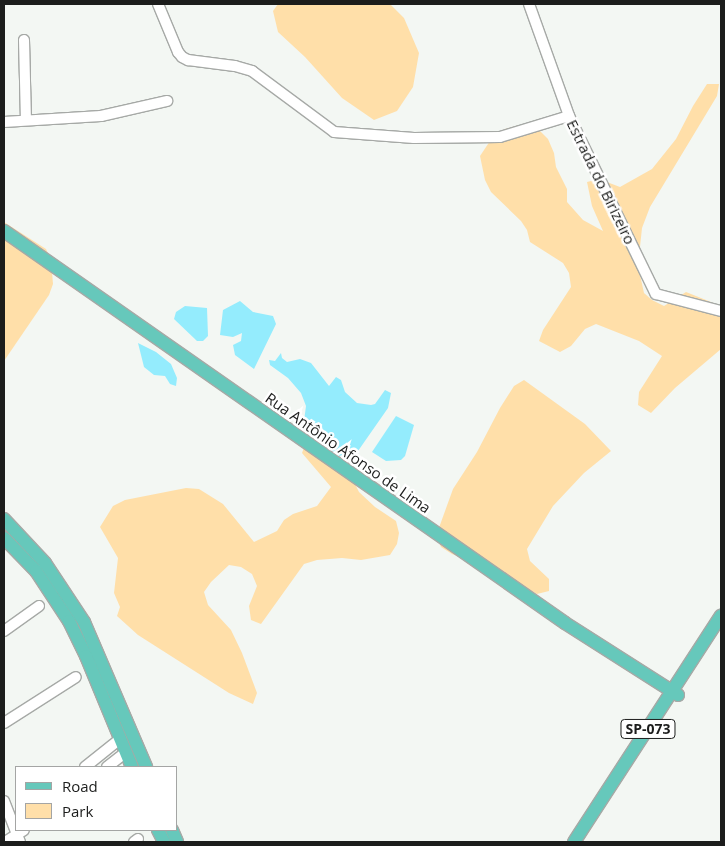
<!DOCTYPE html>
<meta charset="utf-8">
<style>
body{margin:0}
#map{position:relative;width:725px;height:846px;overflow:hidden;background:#f3f7f3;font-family:"Open Sans",sans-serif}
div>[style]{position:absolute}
.green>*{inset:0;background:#ffdfa9}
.water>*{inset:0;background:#94ecfd}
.roads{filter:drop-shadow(1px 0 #a6a9a6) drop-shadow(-1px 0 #a6a9a6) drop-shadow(0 1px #a6a9a6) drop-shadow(0 -1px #a6a9a6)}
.minor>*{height:10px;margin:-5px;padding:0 5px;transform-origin:5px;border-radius:5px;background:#fff}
.major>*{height:12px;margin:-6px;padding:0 6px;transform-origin:6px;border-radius:6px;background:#66c8bb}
span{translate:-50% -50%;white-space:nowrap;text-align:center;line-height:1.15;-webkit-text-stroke:5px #fff;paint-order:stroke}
.shield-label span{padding:1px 4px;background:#fff;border:1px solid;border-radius:4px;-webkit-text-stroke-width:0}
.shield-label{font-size:14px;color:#1c1d1c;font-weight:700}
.street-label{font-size:15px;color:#1c1d1c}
.frame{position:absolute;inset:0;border:5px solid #1c1d1c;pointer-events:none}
.legend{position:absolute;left:15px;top:766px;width:162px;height:65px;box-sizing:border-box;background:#fff;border:1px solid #a4a5a4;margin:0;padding:6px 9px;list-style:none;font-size:15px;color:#1c1d1c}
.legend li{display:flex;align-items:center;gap:10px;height:25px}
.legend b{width:25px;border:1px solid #a4a5a4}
</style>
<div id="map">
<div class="green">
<i style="clip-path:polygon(278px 4px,390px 4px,404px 18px,419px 53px,413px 87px,397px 111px,374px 120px,342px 98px,305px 57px,278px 32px,273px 11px)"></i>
<i style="clip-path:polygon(707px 84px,719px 84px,717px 96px,650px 207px,642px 228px,638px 266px,644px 293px,652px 300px,664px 306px,686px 292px,721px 306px,721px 349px,675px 388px,651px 413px,638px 405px,639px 392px,662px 356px,639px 341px,596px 324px,585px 329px,571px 346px,560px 352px,539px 341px,543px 330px,571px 287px,569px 273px,563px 263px,530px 242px,527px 230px,521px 221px,491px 192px,485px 180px,480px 156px,494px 135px,505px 129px,519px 125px,540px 131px,548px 139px,554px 153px,556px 167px,567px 189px,567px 202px,583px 220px,603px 231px,592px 206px,587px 182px,599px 179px,620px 187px,652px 169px,676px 139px,693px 106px)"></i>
<i style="clip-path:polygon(4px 222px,46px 249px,51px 260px,53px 284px,49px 295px,4px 361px)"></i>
<i style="clip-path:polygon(524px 380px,585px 424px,611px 451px,584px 473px,553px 506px,527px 549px,530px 561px,549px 579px,549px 591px,537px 594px,503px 575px,452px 554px,441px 547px,436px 536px,453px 489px,477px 452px,500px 408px,514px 386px)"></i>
<i style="clip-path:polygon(306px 442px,317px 444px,342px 458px,359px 492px,375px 507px,396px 521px,399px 533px,397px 544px,390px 555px,361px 560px,342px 558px,317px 560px,304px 564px,261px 624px,251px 620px,249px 606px,257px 586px,252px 574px,241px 567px,229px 565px,211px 582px,204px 592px,208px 605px,231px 630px,242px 653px,257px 693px,253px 704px,229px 693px,138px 635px,117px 616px,120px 607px,114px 593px,118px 558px,100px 527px,113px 506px,125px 500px,186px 488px,199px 489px,223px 504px,254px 542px,277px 531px,284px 520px,293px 514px,317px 506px,331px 487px,302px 453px)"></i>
</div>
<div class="water">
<i style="clip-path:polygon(240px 301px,253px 312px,273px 316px,276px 324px,254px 369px,235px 355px,233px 345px,241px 341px,242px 333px,233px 337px,220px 335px,223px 310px)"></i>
<i style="clip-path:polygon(185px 306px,207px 308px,208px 336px,203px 341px,197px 341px,174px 319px,176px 312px)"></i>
<i style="clip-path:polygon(138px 343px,156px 352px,171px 364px,177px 378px,176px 386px,170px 384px,165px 376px,154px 375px,144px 367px)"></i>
<i style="clip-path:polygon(281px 353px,282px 358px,287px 362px,300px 359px,311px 363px,329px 386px,336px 377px,341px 380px,345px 392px,357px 403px,371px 405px,375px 404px,385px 390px,391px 393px,388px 408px,358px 451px,339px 456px,327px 447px,327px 440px,304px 421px,306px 406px,301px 393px,288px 378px,270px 365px,269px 360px,275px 361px)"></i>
<i style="clip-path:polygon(396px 416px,414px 425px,405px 456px,401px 460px,386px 461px,372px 452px)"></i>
</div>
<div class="roads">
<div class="minor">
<i style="left:158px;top:4px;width:52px;rotate:67.4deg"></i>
<i style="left:178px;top:52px;width:6px;rotate:51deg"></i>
<i style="left:182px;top:57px;width:7px;rotate:27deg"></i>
<i style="left:188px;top:60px;width:47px;rotate:7.3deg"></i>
<i style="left:235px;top:66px;width:18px;rotate:16deg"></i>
<i style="left:252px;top:71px;width:102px;rotate:36.6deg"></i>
<i style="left:334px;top:132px;width:80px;rotate:4.3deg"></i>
<i style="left:414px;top:138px;width:86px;rotate:-0.7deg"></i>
<i style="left:500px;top:137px;width:72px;rotate:-16.9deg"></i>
<i style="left:529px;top:4px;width:119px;rotate:70.3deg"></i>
<i style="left:569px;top:116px;width:198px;rotate:64deg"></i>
<i style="left:656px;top:294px;width:67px;rotate:14.7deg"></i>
<i style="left:24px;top:40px;width:80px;rotate:88.6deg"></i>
<i style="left:4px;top:122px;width:97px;rotate:-3.5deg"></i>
<i style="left:101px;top:116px;width:68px;rotate:-12.8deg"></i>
<i style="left:4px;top:631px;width:43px;rotate:-35.5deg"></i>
<i style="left:4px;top:723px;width:85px;rotate:-32.6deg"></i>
<i style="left:85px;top:767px;width:45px;rotate:-38.7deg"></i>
<i style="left:107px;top:767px;width:24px;rotate:-38deg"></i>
<i style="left:4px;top:801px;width:44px;rotate:68.7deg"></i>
<i style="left:5px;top:842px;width:22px;rotate:-32deg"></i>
<i style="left:134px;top:842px;width:5px;rotate:-37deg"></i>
</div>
<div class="major">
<i style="left:4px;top:231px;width:684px;rotate:34.94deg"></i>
<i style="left:565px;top:623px;width:134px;rotate:32.5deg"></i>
<i style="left:4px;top:519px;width:60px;rotate:47deg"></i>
<i style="left:45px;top:563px;width:71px;rotate:56.5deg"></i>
<i style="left:84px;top:622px;width:158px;rotate:66.8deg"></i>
<i style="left:4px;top:538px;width:46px;rotate:45.9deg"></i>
<i style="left:36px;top:571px;width:60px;rotate:56.6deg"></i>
<i style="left:69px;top:621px;width:39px;rotate:64deg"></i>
<i style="left:86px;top:656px;width:120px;rotate:67.5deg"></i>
<i style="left:158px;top:830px;width:13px;rotate:63deg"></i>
<i style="left:172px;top:830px;width:13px;rotate:67deg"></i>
<i style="left:574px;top:842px;width:270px;rotate:-57deg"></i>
</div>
</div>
<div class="shield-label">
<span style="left:648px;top:729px">SP-073</span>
</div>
<div class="street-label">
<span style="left:601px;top:182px;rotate:64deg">Estrada do Birizeiro</span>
<span style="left:348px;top:453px;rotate:35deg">Rua Antônio Afonso de Lima</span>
</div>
<div class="frame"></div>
<ul class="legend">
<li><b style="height:6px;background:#66c8bb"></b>Road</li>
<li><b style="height:14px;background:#ffdfa9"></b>Park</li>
</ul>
</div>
